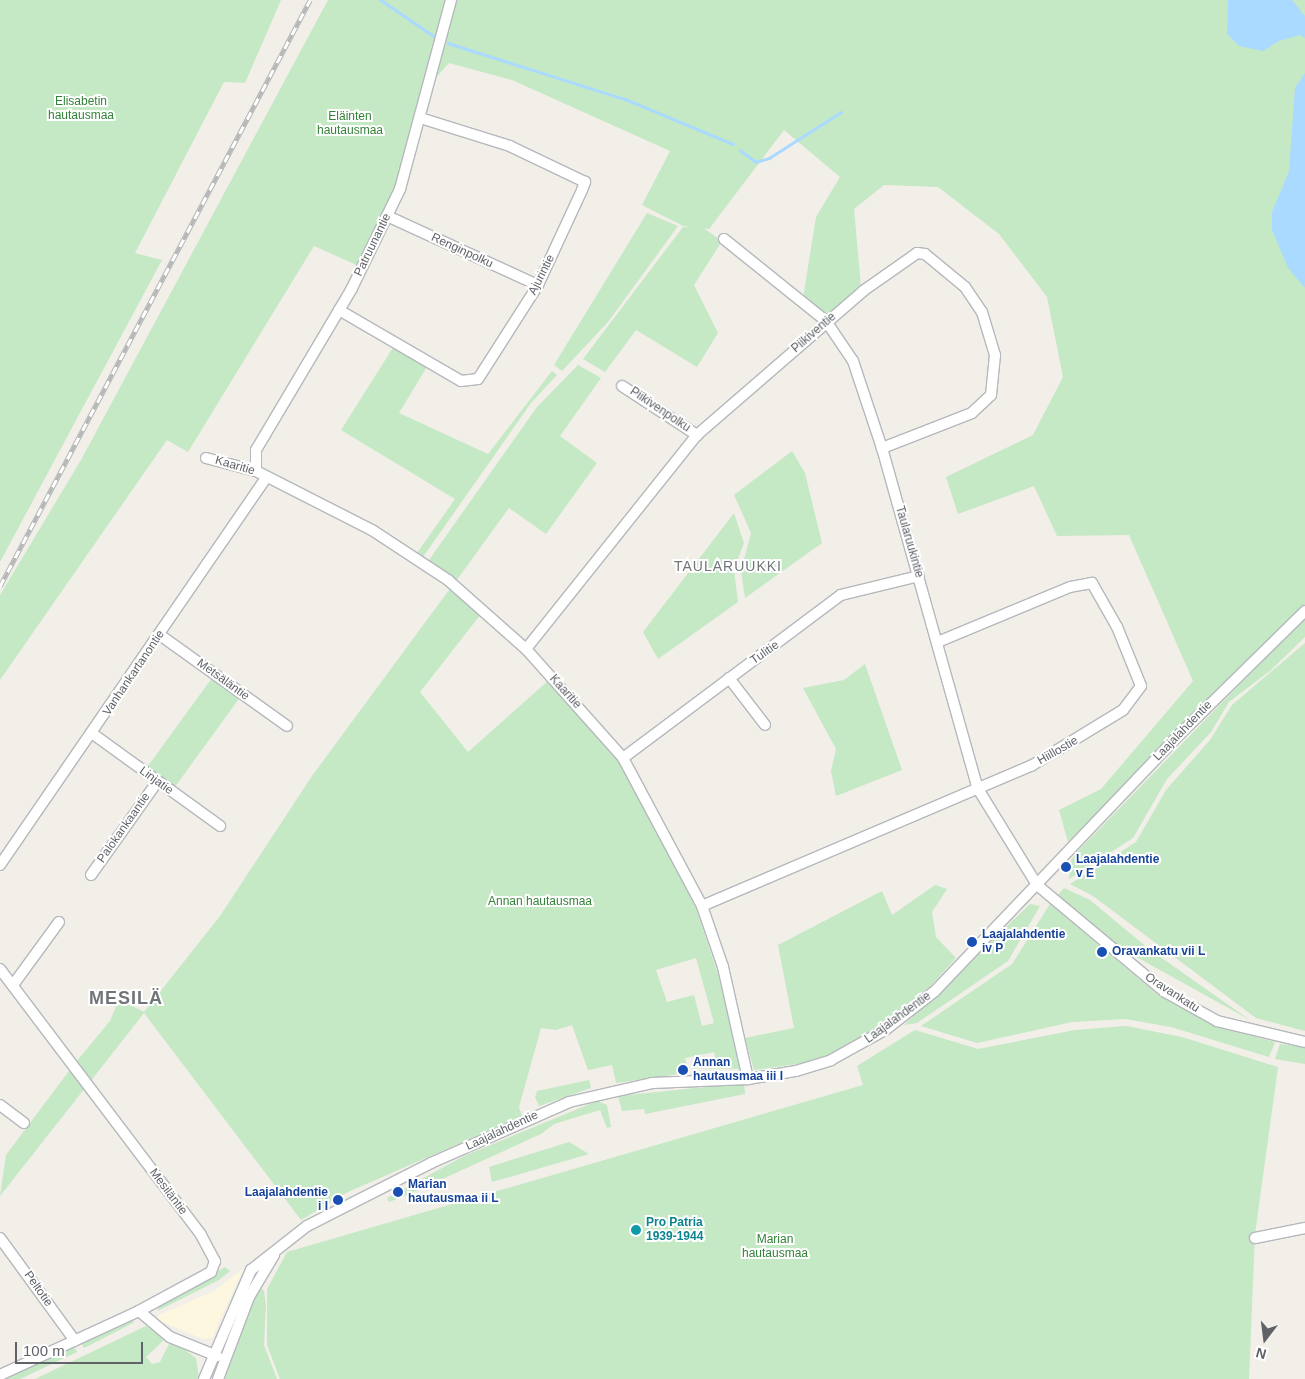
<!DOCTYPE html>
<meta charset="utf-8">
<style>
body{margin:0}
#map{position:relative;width:1305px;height:1379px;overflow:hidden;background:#f1efe8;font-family:Arial,sans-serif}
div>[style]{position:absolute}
.commercial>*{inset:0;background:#fef7e0}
.green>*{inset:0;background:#c5e8c5;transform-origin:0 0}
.water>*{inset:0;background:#aadaff}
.stream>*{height:2.5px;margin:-1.25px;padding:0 1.25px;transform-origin:1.25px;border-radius:1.25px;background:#aadaff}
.roads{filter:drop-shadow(1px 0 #b5b8bc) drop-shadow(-1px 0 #b5b8bc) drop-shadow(0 1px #b5b8bc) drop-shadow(0 -1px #b5b8bc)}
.minor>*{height:10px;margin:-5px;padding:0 5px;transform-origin:5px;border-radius:5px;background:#fff}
.rail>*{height:4.5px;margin-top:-2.25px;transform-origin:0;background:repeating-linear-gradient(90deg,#fff 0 8px,#b6b7b8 0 16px);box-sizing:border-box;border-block:1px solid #b6b7b8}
.dots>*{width:14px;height:14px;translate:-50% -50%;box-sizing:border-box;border:2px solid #fff;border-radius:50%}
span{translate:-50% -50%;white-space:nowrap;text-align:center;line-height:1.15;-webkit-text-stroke:4px #fff;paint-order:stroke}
.park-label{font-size:12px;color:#348238}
.street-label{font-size:12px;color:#5f6368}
.transit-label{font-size:12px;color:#164399;font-weight:700}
.left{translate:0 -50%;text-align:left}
.right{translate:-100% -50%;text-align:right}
.culture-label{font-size:12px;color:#0d838f;font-weight:700}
.neighbourhood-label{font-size:14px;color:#70757a;letter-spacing:1px}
.district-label{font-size:18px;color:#70757a;font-weight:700;letter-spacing:1px}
.north{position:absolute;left:1240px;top:1314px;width:50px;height:50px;-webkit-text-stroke:4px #fff;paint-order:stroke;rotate:195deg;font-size:14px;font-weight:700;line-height:20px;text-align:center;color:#5f6368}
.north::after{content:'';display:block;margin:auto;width:18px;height:22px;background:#5f6368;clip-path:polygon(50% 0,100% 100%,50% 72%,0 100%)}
.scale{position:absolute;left:15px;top:1342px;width:128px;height:22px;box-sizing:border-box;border:2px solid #5f6368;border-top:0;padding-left:6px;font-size:15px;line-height:18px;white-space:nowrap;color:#5f6368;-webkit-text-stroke:4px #fff;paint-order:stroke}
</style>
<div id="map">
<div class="commercial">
<i style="clip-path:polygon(243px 1269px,212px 1338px,203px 1339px,159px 1321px,157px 1316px,214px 1291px)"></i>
</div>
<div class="green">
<i style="clip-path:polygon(0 0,281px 0,245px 83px,224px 82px,135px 253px,162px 260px,0 562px)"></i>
<i style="clip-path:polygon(328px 0,1305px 0,1305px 604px,1068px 842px,1059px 810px,1101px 789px,1193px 681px,1129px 535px,1057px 536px,1034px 486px,958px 514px,946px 477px,1033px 435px,1063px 377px,1047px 297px,999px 234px,938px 187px,884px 185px,854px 209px,861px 288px,826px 316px,803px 298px,816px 217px,840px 177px,784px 130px,709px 229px,683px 226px,642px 205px,670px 151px,512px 80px,449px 63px,431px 83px,396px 188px,359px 266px,314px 246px,188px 452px,167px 440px,0 680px,0 595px,81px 460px)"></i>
<i style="clip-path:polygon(647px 213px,678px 226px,608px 322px,562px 371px,554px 365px)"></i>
<i style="clip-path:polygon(683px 227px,702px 227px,722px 241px,694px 285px,718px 333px,697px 367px,636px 330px,605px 372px,583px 359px)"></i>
<i style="clip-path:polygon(394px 346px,428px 365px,399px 413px,488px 454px,552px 371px,557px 375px,531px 403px,423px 557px,417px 553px,455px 499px,341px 430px)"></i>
<i style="clip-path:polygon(578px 365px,601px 378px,560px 436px,597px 463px,546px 534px,509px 508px,456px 581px,429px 560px,537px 407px)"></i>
<i style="clip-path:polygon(792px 451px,805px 473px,822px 543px,745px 598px,741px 571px,751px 533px,734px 495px)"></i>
<i style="clip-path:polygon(734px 513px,744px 543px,734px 570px,738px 602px,658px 659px,643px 632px)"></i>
<i style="clip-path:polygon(evenodd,449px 590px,481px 614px,420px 692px,468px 752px,549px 680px,620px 763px,696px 908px,718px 974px,741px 1069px,679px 1068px,679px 1074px,616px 1083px,612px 1065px,588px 1070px,572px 1025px,556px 1030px,541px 1028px,519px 1107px,522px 1116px,348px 1192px,301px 1220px,144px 1013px,90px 1082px,76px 1062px,110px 1021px,119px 999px,144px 1012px,220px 916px,312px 776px,449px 590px,696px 958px,714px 1023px,702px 1026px,694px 995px,667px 1002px,656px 970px,696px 958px,449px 590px,714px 1052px,718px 1068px,687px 1067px,685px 1058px,714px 1052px)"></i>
<i style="clip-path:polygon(1305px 617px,1305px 637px,1271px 670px,1229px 702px,1211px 732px,1167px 779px,1133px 838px,1069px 879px,1071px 860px,1080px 849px)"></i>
<i style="clip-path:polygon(1305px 643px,1305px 1031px,1256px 1018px,1093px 896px,1070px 884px,1136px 842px,1166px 790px,1210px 740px,1232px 705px)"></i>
<i style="clip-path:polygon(865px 664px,902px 770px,836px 796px,831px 771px,836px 749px,803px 688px,844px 680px)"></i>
<i style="left:212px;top:678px;width:34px;height:112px;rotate:36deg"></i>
<i style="clip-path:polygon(935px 885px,947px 889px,932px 912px,936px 937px,956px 958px,926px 991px,892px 1020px,854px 1043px,811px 1062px,754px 1070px,745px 1038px,794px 1028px,778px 945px,882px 891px,892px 915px)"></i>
<i style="clip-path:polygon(1064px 888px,1090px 900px,1149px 949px,1250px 1020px,1122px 949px,1055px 898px)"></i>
<i style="clip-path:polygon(1030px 904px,1040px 906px,1008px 961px,917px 1023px,904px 1025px)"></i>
<i style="clip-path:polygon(1050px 904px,1158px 995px,1212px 1025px,1275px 1042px,1269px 1057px,1171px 1027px,1125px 1019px,1072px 1022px,977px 1043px,921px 1026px,1012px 964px)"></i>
<i style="clip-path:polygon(1126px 1026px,1182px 1037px,1278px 1067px,1255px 1234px,1249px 1379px,280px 1379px,267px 1345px,267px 1289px,287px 1252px,863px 1085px,857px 1066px,915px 1030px,978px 1049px,1075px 1030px)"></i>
<i style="clip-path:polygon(1280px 1044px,1305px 1047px,1305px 1064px,1275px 1059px)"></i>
<i style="clip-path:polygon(72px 1067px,85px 1088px,0 1196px,6px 1155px)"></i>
<i style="clip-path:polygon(589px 1080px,591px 1088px,539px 1106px,535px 1097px,537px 1091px)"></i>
<i style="clip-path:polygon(744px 1083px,745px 1094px,645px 1114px,644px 1109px,622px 1111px,618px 1096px)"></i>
<i style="clip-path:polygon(597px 1101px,607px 1105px,611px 1127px,607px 1128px,600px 1110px,554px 1124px,541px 1134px,405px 1196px,389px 1202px,387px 1198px,464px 1156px)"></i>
<i style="clip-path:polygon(569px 1142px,589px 1154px,492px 1182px,489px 1167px)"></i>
<i style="clip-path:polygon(225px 1267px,230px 1271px,219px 1280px,157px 1311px,160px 1305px)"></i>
<i style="clip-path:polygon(259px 1286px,264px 1291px,266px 1305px,264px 1345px,277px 1379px,224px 1379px)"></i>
<i style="clip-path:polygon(128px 1320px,135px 1322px,84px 1348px,81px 1343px)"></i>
<i style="clip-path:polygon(146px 1326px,165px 1339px,146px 1357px,152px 1364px,160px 1362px,171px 1340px,196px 1358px,199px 1379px,35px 1379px)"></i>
<i style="clip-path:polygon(74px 1346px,77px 1352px,20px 1379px,2px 1379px)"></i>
</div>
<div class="water">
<i style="clip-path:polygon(1228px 0,1292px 0,1305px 16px,1305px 38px,1300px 35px,1279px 41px,1263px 51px,1239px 46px,1227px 34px)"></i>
<i style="clip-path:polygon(1305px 73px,1305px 288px,1288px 268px,1272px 230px,1272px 212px,1289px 171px,1295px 88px)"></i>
</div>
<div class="stream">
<i style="left:381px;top:0;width:65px;rotate:34.4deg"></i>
<i style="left:448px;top:43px;width:186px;rotate:17.6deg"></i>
<i style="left:625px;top:99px;width:117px;rotate:22.6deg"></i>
<i style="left:740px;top:150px;width:20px;rotate:37deg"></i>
<i style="left:756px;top:162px;width:14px;rotate:-17deg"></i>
<i style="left:769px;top:158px;width:85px;rotate:-32.6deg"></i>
</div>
<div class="roads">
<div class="minor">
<i style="left:387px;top:216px;width:166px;rotate:24.6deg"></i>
<i style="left:724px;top:239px;width:131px;rotate:38.8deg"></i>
<i style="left:826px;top:321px;width:48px;rotate:56deg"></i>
<i style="left:853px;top:361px;width:92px;rotate:71.6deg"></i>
<i style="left:882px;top:448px;width:354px;rotate:74.3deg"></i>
<i style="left:978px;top:789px;width:113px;rotate:58.4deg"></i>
<i style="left:1037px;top:885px;width:167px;rotate:39.9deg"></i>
<i style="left:1165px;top:992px;width:60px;rotate:29.1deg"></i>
<i style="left:1217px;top:1021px;width:90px;rotate:13.4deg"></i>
<i style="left:339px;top:310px;width:141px;rotate:30.2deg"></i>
<i style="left:461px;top:381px;width:17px;rotate:-7deg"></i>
<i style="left:478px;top:379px;width:112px;rotate:-57.4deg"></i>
<i style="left:538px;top:285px;width:105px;rotate:-65.1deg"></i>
<i style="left:582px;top:190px;width:9px;rotate:-69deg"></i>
<i style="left:585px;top:182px;width:83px;rotate:-154.4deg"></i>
<i style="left:510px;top:146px;width:94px;rotate:-162.7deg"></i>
<i style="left:622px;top:386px;width:90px;rotate:33.2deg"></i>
<i style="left:206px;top:458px;width:52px;rotate:14.6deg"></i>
<i style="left:256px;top:471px;width:130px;rotate:27deg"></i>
<i style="left:372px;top:530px;width:91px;rotate:33.3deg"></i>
<i style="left:448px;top:580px;width:104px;rotate:41.5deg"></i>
<i style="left:526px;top:649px;width:146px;rotate:48.3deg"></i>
<i style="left:623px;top:758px;width:168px;rotate:61.9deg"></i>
<i style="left:702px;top:906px;width:65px;rotate:71deg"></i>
<i style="left:723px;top:967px;width:115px;rotate:77.4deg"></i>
<i style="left:256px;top:471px;width:21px;rotate:-90deg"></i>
<i style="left:256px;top:450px;width:188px;rotate:-59.3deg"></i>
<i style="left:352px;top:288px;width:110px;rotate:-64.1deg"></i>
<i style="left:400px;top:189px;width:196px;rotate:-74.9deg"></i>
<i style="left:160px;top:635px;width:156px;rotate:35.6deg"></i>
<i style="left:526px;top:649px;width:274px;rotate:-51.4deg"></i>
<i style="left:697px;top:435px;width:220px;rotate:-40.9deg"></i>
<i style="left:863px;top:291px;width:66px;rotate:-35.1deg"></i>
<i style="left:917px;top:253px;width:8px;rotate:7deg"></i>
<i style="left:925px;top:254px;width:52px;rotate:39.5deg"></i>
<i style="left:965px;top:287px;width:30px;rotate:56deg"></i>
<i style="left:982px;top:312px;width:45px;rotate:73.2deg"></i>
<i style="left:995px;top:355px;width:40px;rotate:95.7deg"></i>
<i style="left:991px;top:395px;width:26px;rotate:137deg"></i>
<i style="left:972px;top:413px;width:97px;rotate:158.7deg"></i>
<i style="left:729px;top:678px;width:59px;rotate:52.5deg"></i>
<i style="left:93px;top:734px;width:157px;rotate:35.9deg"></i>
<i style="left:623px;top:758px;width:272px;rotate:-36.8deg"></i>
<i style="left:841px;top:595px;width:80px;rotate:-13.7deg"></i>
<i style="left:0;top:865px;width:470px;rotate:-55.5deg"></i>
<i style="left:91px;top:875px;width:114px;rotate:-54.6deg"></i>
<i style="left:702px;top:906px;width:358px;rotate:-23.1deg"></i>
<i style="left:1031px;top:766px;width:108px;rotate:-31.3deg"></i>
<i style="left:1123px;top:710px;width:30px;rotate:-53deg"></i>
<i style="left:1141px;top:686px;width:64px;rotate:-112.1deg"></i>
<i style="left:1117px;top:627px;width:51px;rotate:-119.6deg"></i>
<i style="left:1092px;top:583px;width:22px;rotate:170deg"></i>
<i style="left:1070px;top:587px;width:143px;rotate:157.4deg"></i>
<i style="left:0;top:969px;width:333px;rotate:52.9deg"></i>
<i style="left:201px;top:1235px;width:30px;rotate:62deg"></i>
<i style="left:215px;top:1261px;width:12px;rotate:110deg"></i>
<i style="left:211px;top:1272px;width:82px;rotate:151.6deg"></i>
<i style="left:139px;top:1311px;width:153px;rotate:155.3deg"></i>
<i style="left:13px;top:985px;width:78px;rotate:-53.9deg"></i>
<i style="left:0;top:1105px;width:30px;rotate:37deg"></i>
<i style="left:0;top:1238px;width:127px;rotate:53.9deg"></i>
<i style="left:1255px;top:1238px;width:51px;rotate:-11.3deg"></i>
<i style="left:139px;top:1311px;width:40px;rotate:40deg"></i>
<i style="left:170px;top:1337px;width:51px;rotate:22deg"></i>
<i style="left:204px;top:1379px;width:119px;rotate:-66.7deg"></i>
<i style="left:251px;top:1270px;width:71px;rotate:-38.2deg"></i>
<i style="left:307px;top:1226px;width:139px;rotate:-26.9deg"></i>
<i style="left:431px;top:1163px;width:151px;rotate:-23.8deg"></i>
<i style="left:569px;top:1102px;width:85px;rotate:-12.9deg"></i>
<i style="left:652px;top:1083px;width:96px;rotate:-2.4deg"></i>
<i style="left:748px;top:1079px;width:49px;rotate:-9.5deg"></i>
<i style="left:796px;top:1071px;width:37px;rotate:-17deg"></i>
<i style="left:831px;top:1060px;width:62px;rotate:-29.1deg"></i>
<i style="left:885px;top:1030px;width:63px;rotate:-38deg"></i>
<i style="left:935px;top:991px;width:356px;rotate:-46.4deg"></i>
<i style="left:1181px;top:733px;width:174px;rotate:-44.5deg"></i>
<i style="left:218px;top:1379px;width:88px;rotate:-69.3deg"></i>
<i style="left:249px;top:1297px;width:49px;rotate:-59.2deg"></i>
</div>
</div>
<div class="rail">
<i style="left:0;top:586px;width:663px;rotate:-62.12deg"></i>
</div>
<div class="dots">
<i style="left:1066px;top:867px;background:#1a4fb4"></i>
<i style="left:972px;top:942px;background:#1a4fb4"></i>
<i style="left:1102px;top:952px;background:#1a4fb4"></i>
<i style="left:683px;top:1070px;background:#1a4fb4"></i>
<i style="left:398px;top:1192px;background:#1a4fb4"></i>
<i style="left:338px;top:1200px;background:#1a4fb4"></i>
<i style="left:636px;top:1230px;background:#0f9aa8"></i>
</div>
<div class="park-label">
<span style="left:81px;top:109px">Elisabetin<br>hautausmaa</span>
<span style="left:350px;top:124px">Eläinten<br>hautausmaa</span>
<span style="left:540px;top:902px">Annan hautausmaa</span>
<span style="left:775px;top:1247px">Marian<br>hautausmaa</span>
</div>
<div class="street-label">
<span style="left:373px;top:245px;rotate:-64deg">Patruunantie</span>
<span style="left:462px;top:251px;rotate:25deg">Renginpolku</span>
<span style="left:542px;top:275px;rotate:-63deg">Ajurintie</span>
<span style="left:814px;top:333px;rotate:-41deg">Piikiventie</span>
<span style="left:660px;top:410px;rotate:34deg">Piikivenpolku</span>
<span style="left:235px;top:466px;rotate:16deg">Kaaritie</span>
<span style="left:909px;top:542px;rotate:74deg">Taularuukintie</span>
<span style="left:765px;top:653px;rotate:-35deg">Tulitie</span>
<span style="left:134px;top:673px;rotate:-56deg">Vanhankartanontie</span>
<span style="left:223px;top:680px;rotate:36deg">Metsäläntie</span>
<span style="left:565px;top:692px;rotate:48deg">Kaaritie</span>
<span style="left:1183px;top:731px;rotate:-46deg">Laajalahdentie</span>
<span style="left:1058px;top:751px;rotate:-30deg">Hiillostie</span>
<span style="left:156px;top:781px;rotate:36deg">Linjatie</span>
<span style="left:124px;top:828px;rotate:-55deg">Palokankaantie</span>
<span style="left:1172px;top:993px;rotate:33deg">Oravankatu</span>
<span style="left:898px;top:1018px;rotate:-36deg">Laajalahdentie</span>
<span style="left:502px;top:1131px;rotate:-25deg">Laajalahdentie</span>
<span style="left:168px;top:1192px;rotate:53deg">Mesiläntie</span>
<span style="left:38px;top:1289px;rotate:55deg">Peltotie</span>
</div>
<div class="transit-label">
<span class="left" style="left:1076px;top:867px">Laajalahdentie<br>v E</span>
<span class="left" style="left:982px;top:942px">Laajalahdentie<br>iv P</span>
<span class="left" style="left:1112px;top:952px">Oravankatu vii L</span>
<span class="left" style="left:693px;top:1070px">Annan<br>hautausmaa iii I</span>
<span class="left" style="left:408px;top:1192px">Marian<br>hautausmaa ii L</span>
<span class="right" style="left:328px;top:1200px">Laajalahdentie<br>i I</span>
</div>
<div class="culture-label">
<span class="left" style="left:646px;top:1230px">Pro Patria<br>1939-1944</span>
</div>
<div class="neighbourhood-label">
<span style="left:728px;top:566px">TAULARUUKKI</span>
</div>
<div class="district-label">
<span style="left:126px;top:998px">MESILÄ</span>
</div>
<div class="north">N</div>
<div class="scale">100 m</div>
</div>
